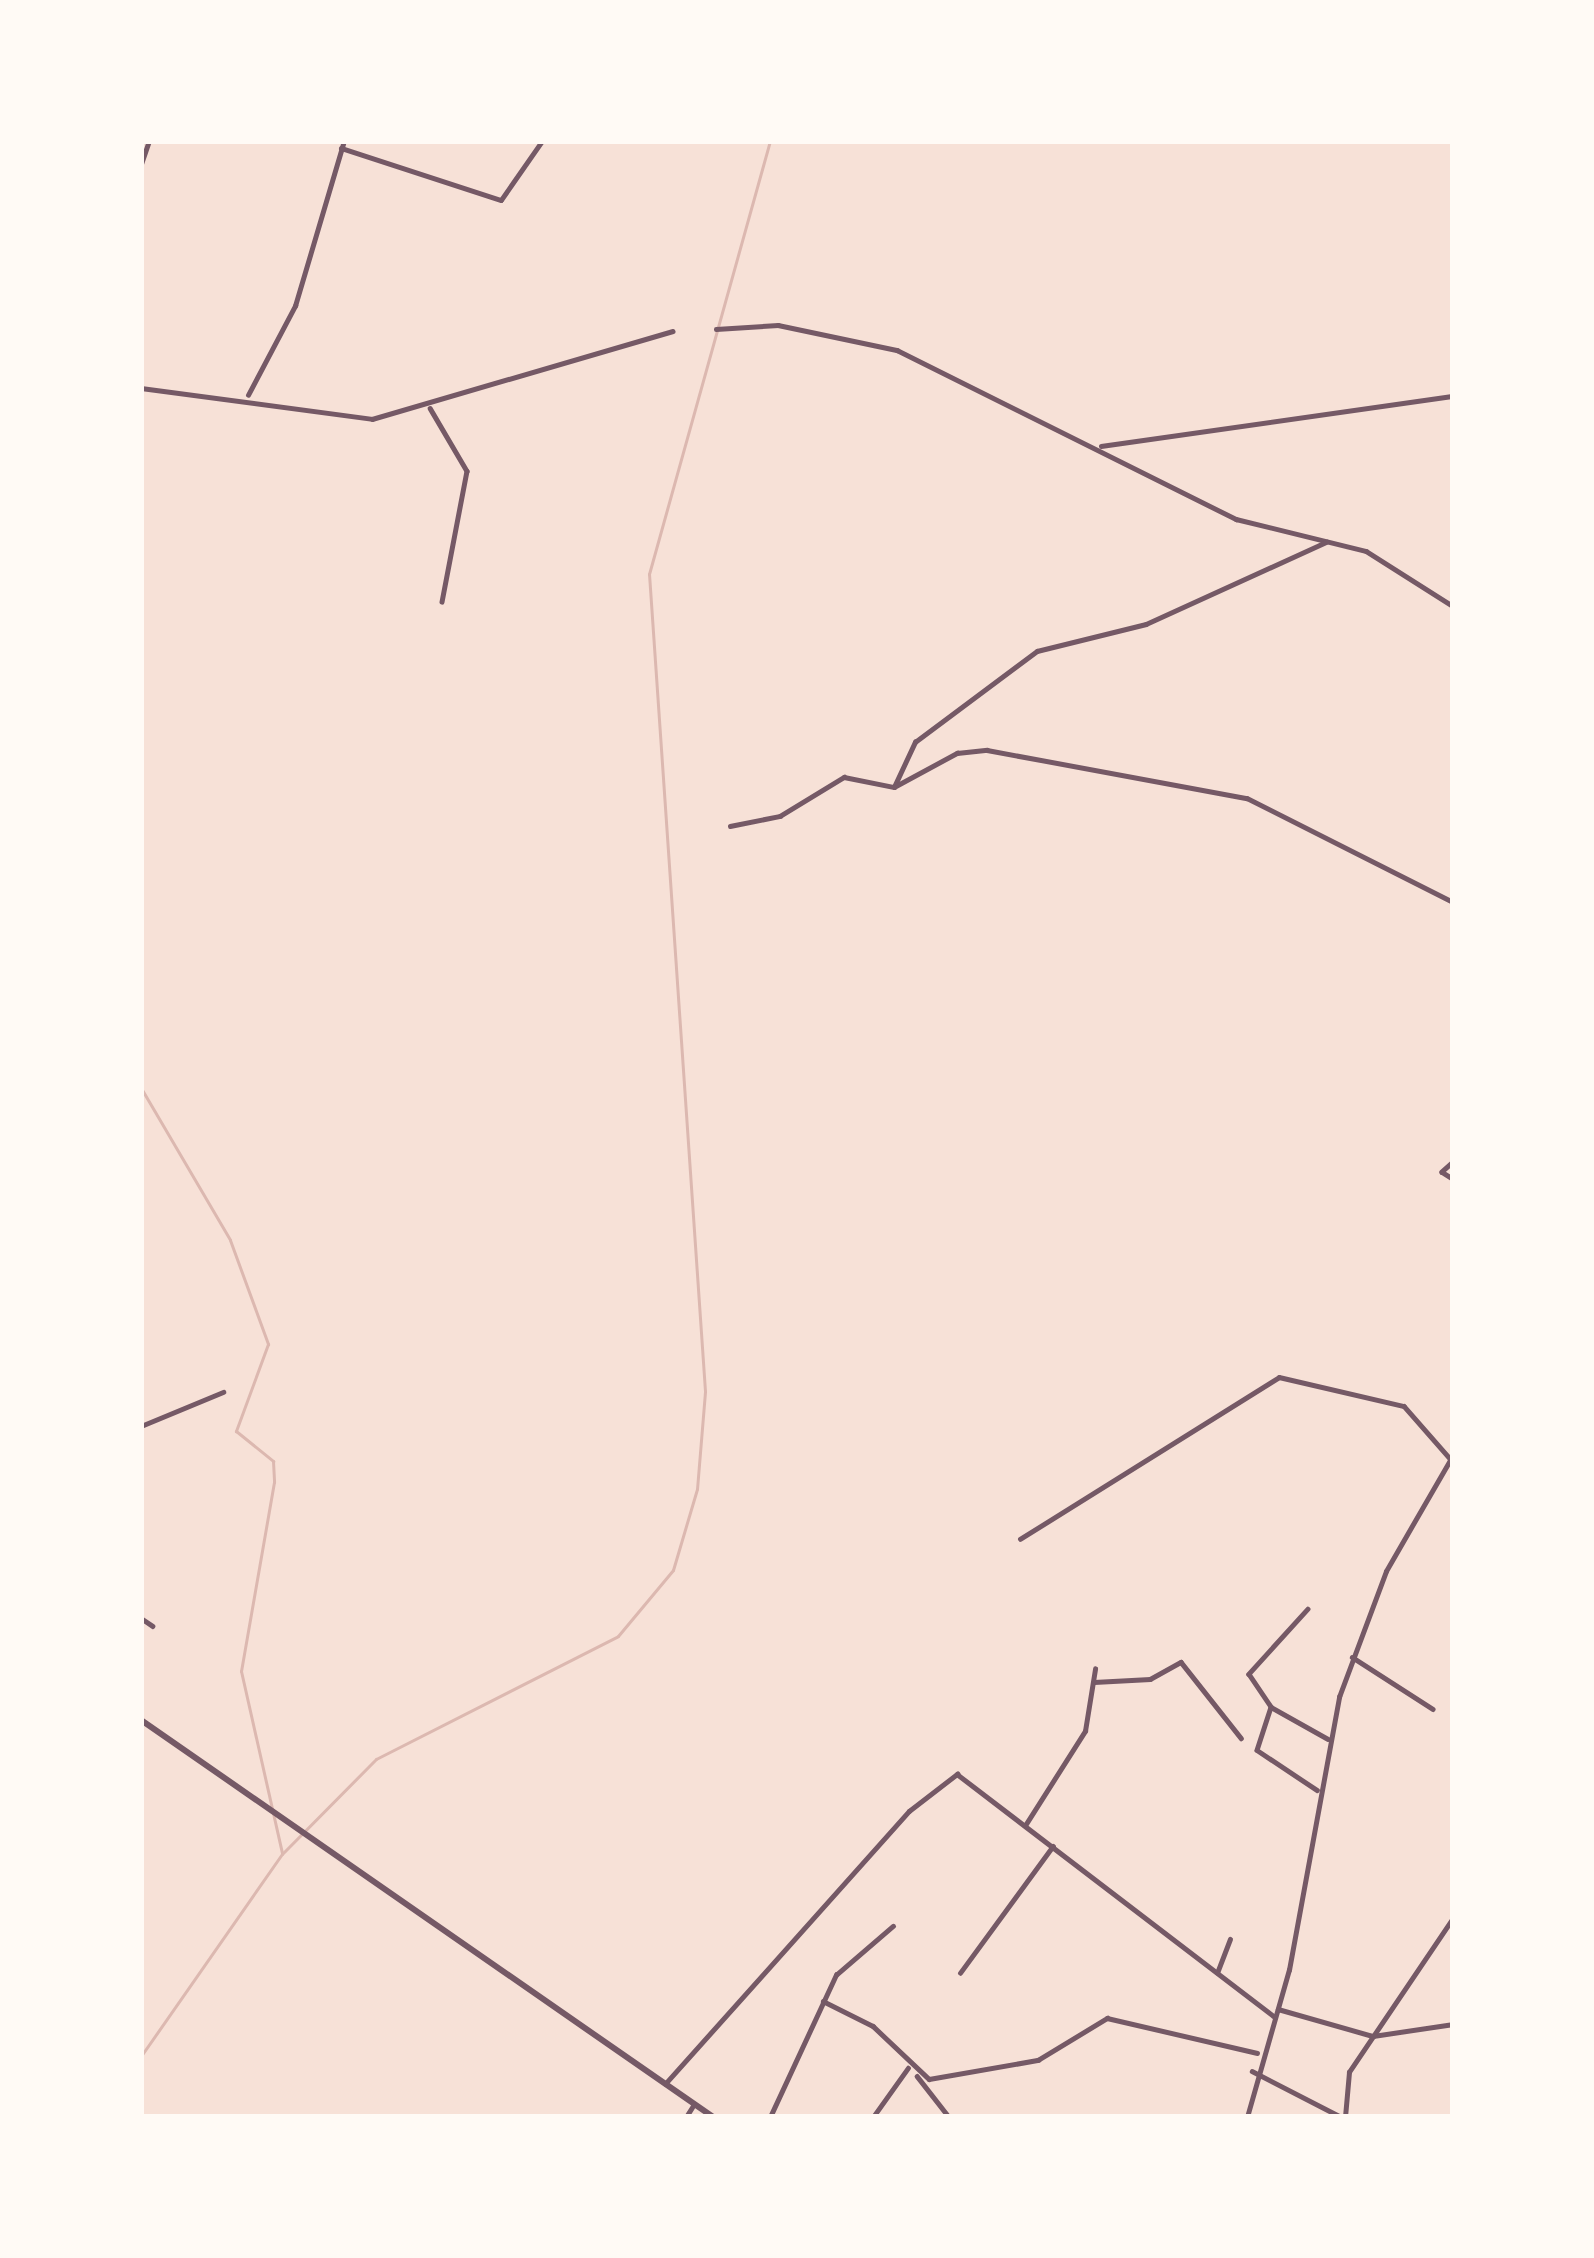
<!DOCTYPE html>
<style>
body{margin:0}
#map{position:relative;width:1594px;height:2258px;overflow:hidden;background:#f7e1d7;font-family:"PT Sans Narrow",sans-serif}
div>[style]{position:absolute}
.stream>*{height:3px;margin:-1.5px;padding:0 1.5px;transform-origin:1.5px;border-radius:1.5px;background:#dcb8b0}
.minor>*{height:4.5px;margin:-2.25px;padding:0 2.25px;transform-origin:2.25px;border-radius:2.25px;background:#755966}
.tertiary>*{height:6px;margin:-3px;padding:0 3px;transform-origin:3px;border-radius:3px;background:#755966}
span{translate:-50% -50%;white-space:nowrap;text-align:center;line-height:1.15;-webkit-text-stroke:10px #fffaf5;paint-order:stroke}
.frame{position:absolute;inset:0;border:144px solid #fffaf5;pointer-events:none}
</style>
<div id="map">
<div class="stream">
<i style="left:141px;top:1088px;width:176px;rotate:59.6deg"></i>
<i style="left:230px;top:1240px;width:111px;rotate:69.9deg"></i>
<i style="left:268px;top:1344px;width:93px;rotate:110.2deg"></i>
<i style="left:236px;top:1431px;width:48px;rotate:39deg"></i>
<i style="left:273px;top:1461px;width:21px;rotate:87deg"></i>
<i style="left:274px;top:1482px;width:192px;rotate:99.9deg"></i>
<i style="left:241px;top:1671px;width:187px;rotate:77.3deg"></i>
<i style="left:141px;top:2056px;width:246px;rotate:-55.1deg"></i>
<i style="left:282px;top:1854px;width:134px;rotate:-45.3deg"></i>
<i style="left:376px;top:1759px;width:271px;rotate:-26.9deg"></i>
<i style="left:618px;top:1636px;width:86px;rotate:-50.2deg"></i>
<i style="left:673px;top:1570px;width:84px;rotate:-73.5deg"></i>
<i style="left:697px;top:1489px;width:98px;rotate:-85.3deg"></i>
<i style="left:705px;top:1391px;width:819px;rotate:-93.92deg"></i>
<i style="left:649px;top:574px;width:450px;rotate:-74.4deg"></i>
</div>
<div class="minor">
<i style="left:341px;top:148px;width:168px;rotate:18deg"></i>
<i style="left:501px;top:200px;width:72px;rotate:-55.2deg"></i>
<i style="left:141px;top:164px;width:24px;rotate:-71deg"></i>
<i style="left:716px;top:329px;width:62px;rotate:-3.7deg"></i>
<i style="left:778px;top:325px;width:122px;rotate:11.9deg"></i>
<i style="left:897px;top:350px;width:379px;rotate:26.5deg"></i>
<i style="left:1236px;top:519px;width:134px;rotate:13.8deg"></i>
<i style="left:1366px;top:551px;width:103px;rotate:32.3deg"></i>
<i style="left:141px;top:388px;width:233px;rotate:7.6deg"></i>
<i style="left:372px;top:419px;width:313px;rotate:-16.3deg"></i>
<i style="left:248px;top:395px;width:101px;rotate:-62.2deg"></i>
<i style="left:295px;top:306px;width:172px;rotate:-73.5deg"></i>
<i style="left:430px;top:408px;width:73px;rotate:59.6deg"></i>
<i style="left:467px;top:471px;width:133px;rotate:100.8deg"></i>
<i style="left:1101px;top:446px;width:356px;rotate:-8.1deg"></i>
<i style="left:894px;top:787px;width:50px;rotate:-65deg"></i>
<i style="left:915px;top:742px;width:152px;rotate:-36.7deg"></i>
<i style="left:1037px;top:651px;width:112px;rotate:-13.9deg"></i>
<i style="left:1146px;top:624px;width:198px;rotate:-24.5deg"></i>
<i style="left:730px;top:826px;width:51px;rotate:-11.3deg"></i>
<i style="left:780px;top:816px;width:75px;rotate:-31.4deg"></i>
<i style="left:844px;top:777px;width:51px;rotate:11.3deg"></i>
<i style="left:894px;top:787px;width:72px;rotate:-28.4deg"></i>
<i style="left:957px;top:753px;width:30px;rotate:-6deg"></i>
<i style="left:987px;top:750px;width:264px;rotate:10.5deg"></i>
<i style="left:1247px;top:798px;width:231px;rotate:26.8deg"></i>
<i style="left:1453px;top:1162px;width:15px;rotate:138deg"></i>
<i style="left:1442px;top:1172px;width:13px;rotate:32deg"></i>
<i style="left:141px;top:1426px;width:89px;rotate:-22.5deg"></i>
<i style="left:1020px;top:1539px;width:305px;rotate:-32deg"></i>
<i style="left:1279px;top:1377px;width:128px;rotate:13.1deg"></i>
<i style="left:1404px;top:1406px;width:74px;rotate:48.8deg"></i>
<i style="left:1308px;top:1609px;width:88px;rotate:132.2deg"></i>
<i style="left:1249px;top:1674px;width:40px;rotate:56deg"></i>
<i style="left:1271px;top:1707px;width:65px;rotate:29.3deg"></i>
<i style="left:141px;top:1618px;width:14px;rotate:34deg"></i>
<i style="left:1352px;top:1657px;width:96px;rotate:32.7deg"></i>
<i style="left:1094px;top:1682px;width:56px;rotate:-3.1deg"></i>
<i style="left:1150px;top:1679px;width:35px;rotate:-29deg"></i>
<i style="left:1181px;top:1662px;width:97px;rotate:51.7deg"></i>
<i style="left:1271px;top:1707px;width:45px;rotate:108deg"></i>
<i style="left:1257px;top:1750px;width:72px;rotate:33.7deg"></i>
<i style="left:1026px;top:1824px;width:110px;rotate:-57.6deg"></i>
<i style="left:1085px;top:1731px;width:63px;rotate:-80.8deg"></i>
<i style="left:960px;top:1973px;width:157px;rotate:-53.8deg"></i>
<i style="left:1217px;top:1973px;width:36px;rotate:-69deg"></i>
<i style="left:823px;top:2001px;width:56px;rotate:26.6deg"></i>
<i style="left:873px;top:2026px;width:77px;rotate:43.4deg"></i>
<i style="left:929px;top:2079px;width:111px;rotate:-9.9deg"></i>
<i style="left:1038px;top:2060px;width:81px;rotate:-31.3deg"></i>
<i style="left:1107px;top:2018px;width:154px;rotate:13.1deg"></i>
<i style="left:1278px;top:2009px;width:99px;rotate:15.9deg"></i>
<i style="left:1373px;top:2036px;width:81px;rotate:-8.5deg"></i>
<i style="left:1252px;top:2071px;width:100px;rotate:27.3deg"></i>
<i style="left:917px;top:2076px;width:52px;rotate:52deg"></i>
<i style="left:665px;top:2084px;width:366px;rotate:-48.2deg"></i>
<i style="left:909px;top:1811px;width:61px;rotate:-37.6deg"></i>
<i style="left:957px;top:1774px;width:398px;rotate:37.4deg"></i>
<i style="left:686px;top:2117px;width:15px;rotate:-58deg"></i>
<i style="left:770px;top:2117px;width:157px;rotate:-65.1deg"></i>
<i style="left:836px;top:1975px;width:75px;rotate:-40.7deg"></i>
<i style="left:873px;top:2117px;width:60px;rotate:-54.5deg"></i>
<i style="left:1247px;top:2117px;width:153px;rotate:-74.1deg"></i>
<i style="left:1289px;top:1970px;width:278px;rotate:-79.6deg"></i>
<i style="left:1339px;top:1697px;width:134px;rotate:-69.5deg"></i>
<i style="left:1386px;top:1571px;width:134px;rotate:-60deg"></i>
<i style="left:1345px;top:2117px;width:45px;rotate:-84.9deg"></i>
<i style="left:1349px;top:2072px;width:186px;rotate:-56deg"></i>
</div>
<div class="tertiary">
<i style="left:141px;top:1720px;width:696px;rotate:34.76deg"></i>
</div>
<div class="frame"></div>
</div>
